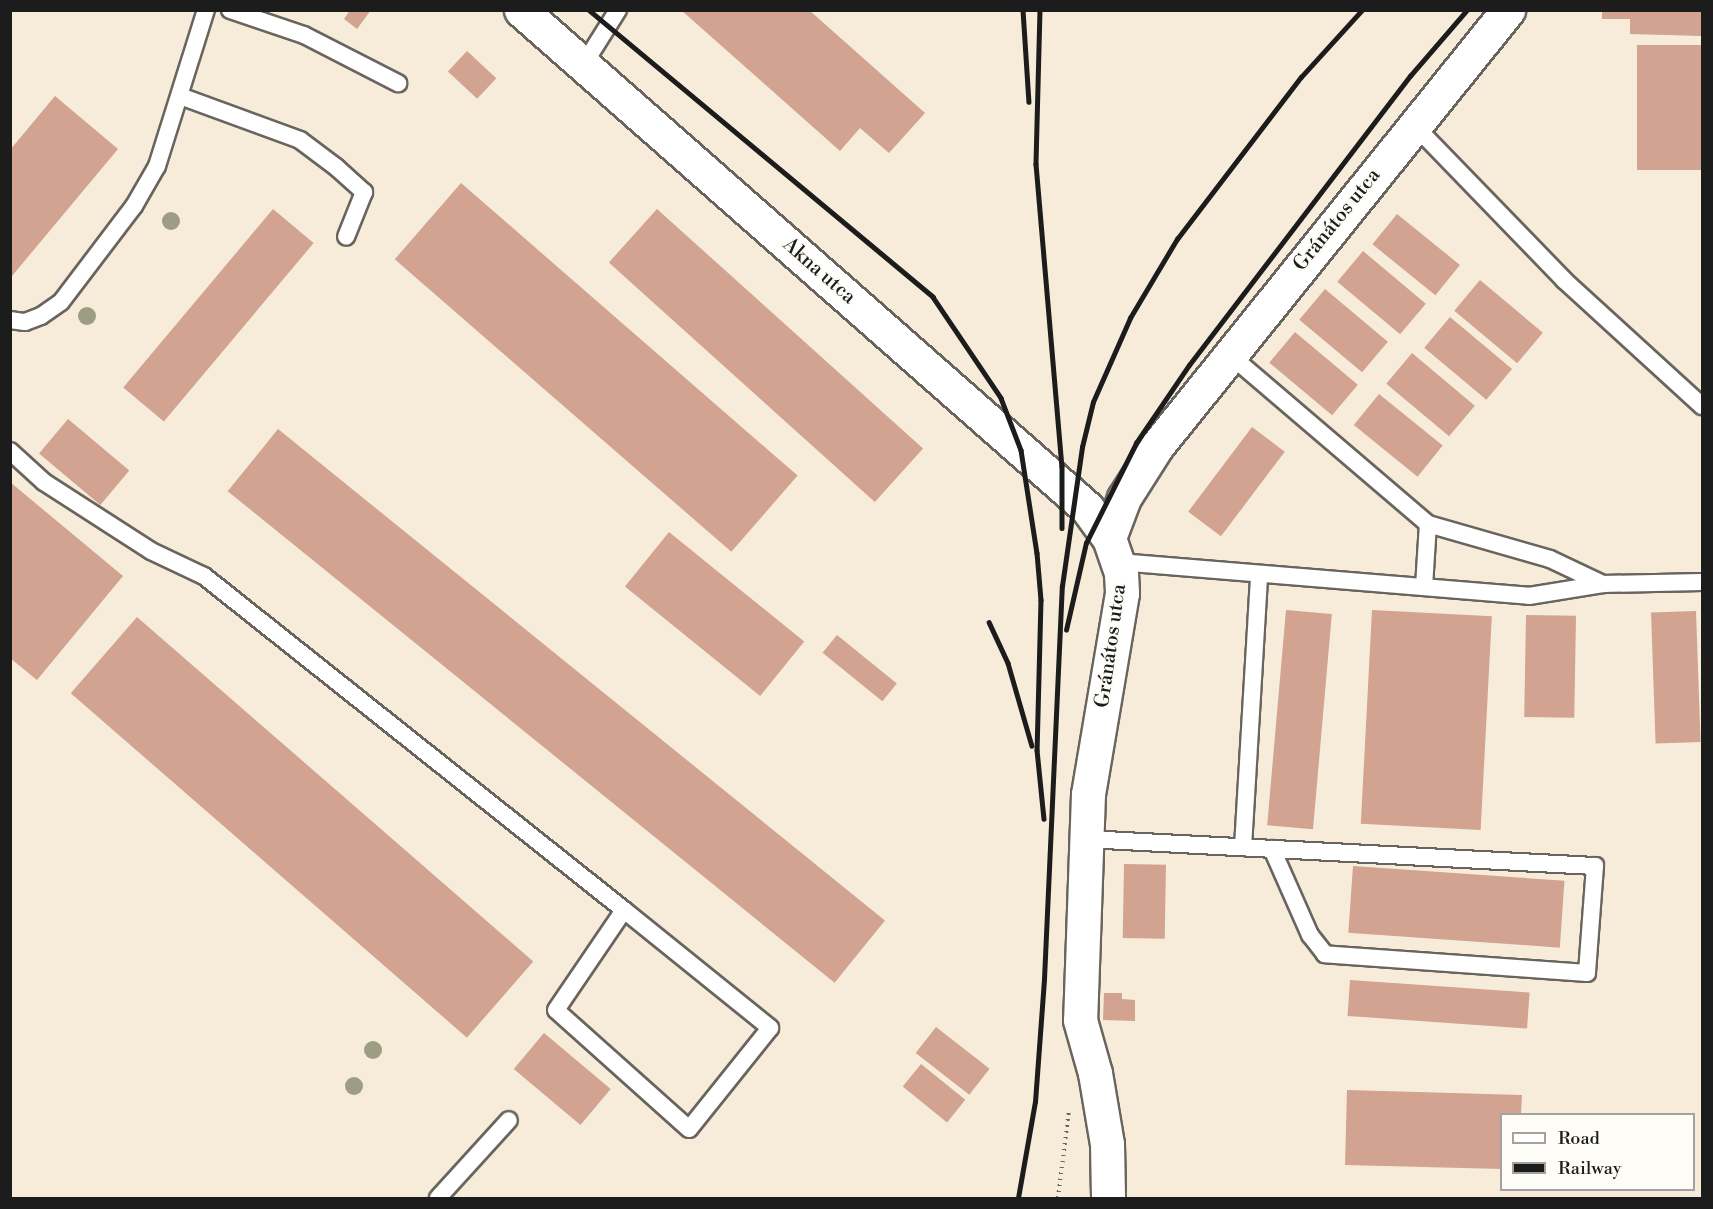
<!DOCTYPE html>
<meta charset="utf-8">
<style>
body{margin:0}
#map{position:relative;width:1713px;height:1209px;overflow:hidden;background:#f7ecd9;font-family:"Libre Bodoni",serif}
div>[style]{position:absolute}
.building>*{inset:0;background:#d1a390;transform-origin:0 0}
.path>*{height:4px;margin-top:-2px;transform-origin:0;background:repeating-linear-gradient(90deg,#69655e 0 1.5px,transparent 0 6px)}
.roads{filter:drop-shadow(2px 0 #69655e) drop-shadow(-2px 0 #69655e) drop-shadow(0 2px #69655e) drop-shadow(0 -2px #69655e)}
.service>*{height:16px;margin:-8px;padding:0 8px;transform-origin:8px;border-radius:8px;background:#fff}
.minor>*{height:33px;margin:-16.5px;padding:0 16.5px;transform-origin:16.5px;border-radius:16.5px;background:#fff}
.rail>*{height:4.5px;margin:-2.25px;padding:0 2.25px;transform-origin:2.25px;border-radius:2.25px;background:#1c1c1c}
.trees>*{width:18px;height:18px;margin:-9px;border-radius:50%;background:#9d9d83}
span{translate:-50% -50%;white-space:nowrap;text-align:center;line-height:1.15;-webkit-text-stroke:5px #fdfcf7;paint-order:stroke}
.street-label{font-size:20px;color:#1c1c1c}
.frame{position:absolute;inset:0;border:12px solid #1c1c1c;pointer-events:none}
.legend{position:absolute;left:1500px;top:1113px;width:195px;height:78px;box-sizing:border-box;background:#fdfcf7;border:2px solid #a3a29f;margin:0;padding:8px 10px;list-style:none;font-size:18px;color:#1c1c1c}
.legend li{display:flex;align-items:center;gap:12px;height:30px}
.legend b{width:30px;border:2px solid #a3a29f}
</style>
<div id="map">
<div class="building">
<i style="clip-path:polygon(350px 10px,371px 10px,357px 29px,344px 19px)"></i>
<i style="clip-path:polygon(681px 10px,809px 10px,925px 113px,889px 153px,860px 128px,840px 151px)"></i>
<i style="clip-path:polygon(1602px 10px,1702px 10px,1702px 36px,1630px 34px,1630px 19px,1602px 19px)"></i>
<i style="left:1637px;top:45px;width:65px;height:125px"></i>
<i style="left:467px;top:51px;width:40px;height:28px;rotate:43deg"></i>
<i style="clip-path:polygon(55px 96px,118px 149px,12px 276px,10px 150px)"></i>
<i style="left:461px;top:183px;width:446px;height:101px;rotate:41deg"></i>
<i style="left:273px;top:209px;width:53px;height:233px;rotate:40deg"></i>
<i style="left:657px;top:209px;width:358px;height:72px;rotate:42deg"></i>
<i style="left:1397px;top:214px;width:81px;height:39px;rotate:39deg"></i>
<i style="left:1363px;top:251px;width:82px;height:40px;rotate:40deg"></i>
<i style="left:1480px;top:280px;width:82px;height:40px;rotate:40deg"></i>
<i style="left:1325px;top:289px;width:82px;height:40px;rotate:40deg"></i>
<i style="left:1450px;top:317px;width:81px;height:40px;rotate:40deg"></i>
<i style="left:1295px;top:332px;width:82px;height:40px;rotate:40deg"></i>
<i style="left:1412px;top:353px;width:82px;height:40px;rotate:40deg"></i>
<i style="left:1379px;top:394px;width:82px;height:40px;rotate:39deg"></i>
<i style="left:68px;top:419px;width:80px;height:45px;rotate:40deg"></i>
<i style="left:1252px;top:427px;width:41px;height:106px;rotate:37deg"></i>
<i style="left:278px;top:429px;width:781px;height:80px;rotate:39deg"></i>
<i style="clip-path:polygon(10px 482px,123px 576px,37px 680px,10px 658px)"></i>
<i style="left:669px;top:532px;width:174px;height:70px;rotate:39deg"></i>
<i style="left:1286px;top:610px;width:46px;height:216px;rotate:5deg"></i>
<i style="left:1372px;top:610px;width:120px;height:214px;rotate:3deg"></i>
<i style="left:1696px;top:611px;width:131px;height:45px;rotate:88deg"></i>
<i style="left:1526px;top:615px;width:50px;height:102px;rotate:1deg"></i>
<i style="left:137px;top:617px;width:525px;height:101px;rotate:41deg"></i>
<i style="left:837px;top:635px;width:77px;height:23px;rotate:39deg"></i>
<i style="left:1124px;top:864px;width:42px;height:74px;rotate:1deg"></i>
<i style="left:1353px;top:866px;width:212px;height:67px;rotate:4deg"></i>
<i style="left:1350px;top:980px;width:180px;height:36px;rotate:4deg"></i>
<i style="clip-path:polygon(1104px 993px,1122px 993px,1122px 999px,1135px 1000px,1135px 1021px,1103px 1020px)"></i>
<i style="left:936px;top:1027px;width:68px;height:33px;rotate:38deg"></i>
<i style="left:544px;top:1033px;width:87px;height:47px;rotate:40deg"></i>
<i style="left:921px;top:1064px;width:57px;height:29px;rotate:39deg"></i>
<i style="clip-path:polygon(1347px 1090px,1522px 1095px,1521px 1114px,1502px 1114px,1502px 1169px,1345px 1165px)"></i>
</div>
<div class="path">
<i style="left:1058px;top:1198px;width:89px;rotate:-82.9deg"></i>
</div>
<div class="roads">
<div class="service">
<i style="left:230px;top:10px;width:78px;rotate:18.7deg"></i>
<i style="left:304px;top:35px;width:106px;rotate:27.1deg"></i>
<i style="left:584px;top:64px;width:64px;rotate:-57.8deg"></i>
<i style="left:180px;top:96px;width:128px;rotate:20.1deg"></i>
<i style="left:300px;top:140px;width:45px;rotate:36.9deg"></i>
<i style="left:336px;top:167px;width:38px;rotate:42deg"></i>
<i style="left:364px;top:192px;width:48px;rotate:111.8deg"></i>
<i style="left:1414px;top:125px;width:216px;rotate:45.9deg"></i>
<i style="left:1564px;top:280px;width:187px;rotate:42.4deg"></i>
<i style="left:10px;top:320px;width:15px;rotate:8deg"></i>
<i style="left:25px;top:322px;width:17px;rotate:-21deg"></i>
<i style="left:41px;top:316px;width:24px;rotate:-35deg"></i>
<i style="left:61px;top:302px;width:121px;rotate:-52.8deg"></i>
<i style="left:134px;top:206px;width:46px;rotate:-60.1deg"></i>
<i style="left:157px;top:166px;width:164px;rotate:-72.6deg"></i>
<i style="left:1229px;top:354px;width:262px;rotate:40.5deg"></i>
<i style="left:1428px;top:524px;width:127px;rotate:16deg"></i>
<i style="left:1550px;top:559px;width:59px;rotate:25.3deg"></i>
<i style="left:10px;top:451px;width:46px;rotate:42.4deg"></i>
<i style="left:44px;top:482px;width:127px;rotate:32.8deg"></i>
<i style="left:151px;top:551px;width:59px;rotate:25.3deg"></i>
<i style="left:204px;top:576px;width:537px;rotate:38.49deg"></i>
<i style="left:624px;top:910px;width:188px;rotate:38.9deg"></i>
<i style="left:770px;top:1028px;width:129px;rotate:128.7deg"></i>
<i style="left:689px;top:1129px;width:178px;rotate:-138.2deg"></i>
<i style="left:556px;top:1010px;width:121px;rotate:-55.8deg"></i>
<i style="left:1119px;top:562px;width:411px;rotate:4.7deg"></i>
<i style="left:1529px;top:596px;width:75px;rotate:-9.2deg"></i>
<i style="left:1603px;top:584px;width:99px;rotate:-1.2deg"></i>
<i style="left:1424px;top:587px;width:63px;rotate:-86.4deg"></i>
<i style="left:1086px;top:839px;width:510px;rotate:3.04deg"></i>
<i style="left:1595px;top:866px;width:107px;rotate:94.3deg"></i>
<i style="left:1587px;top:973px;width:263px;rotate:-175.9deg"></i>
<i style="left:1325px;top:954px;width:24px;rotate:-128deg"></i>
<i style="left:1310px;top:935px;width:94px;rotate:-113.8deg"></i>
<i style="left:1243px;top:847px;width:273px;rotate:-86.6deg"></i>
<i style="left:438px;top:1198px;width:105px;rotate:-47.7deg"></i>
</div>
<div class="minor">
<i style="left:521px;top:10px;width:754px;rotate:41.34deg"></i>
<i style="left:1087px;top:508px;width:37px;rotate:54deg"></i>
<i style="left:1109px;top:538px;width:37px;rotate:71deg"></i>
<i style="left:1121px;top:573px;width:20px;rotate:87deg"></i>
<i style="left:1122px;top:593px;width:204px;rotate:99.6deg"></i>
<i style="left:1088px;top:794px;width:226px;rotate:92deg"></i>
<i style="left:1080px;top:1020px;width:55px;rotate:74.2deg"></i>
<i style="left:1095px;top:1073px;width:72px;rotate:80.4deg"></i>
<i style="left:1107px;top:1144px;width:54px;rotate:88.9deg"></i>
<i style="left:1109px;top:538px;width:43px;rotate:-69.4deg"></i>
<i style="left:1124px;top:498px;width:62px;rotate:-57.6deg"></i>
<i style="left:1157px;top:446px;width:560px;rotate:-51.16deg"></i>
</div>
</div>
<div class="rail">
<i style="left:589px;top:10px;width:448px;rotate:39.8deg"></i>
<i style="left:933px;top:297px;width:122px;rotate:56deg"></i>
<i style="left:1001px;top:398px;width:56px;rotate:69deg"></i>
<i style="left:1021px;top:450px;width:104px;rotate:81.2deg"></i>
<i style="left:1037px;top:553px;width:47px;rotate:85.1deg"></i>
<i style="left:1041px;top:600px;width:150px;rotate:91.5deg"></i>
<i style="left:1037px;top:750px;width:69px;rotate:84.2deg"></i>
<i style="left:1023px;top:10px;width:92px;rotate:86.3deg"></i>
<i style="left:1040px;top:10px;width:154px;rotate:91.5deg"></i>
<i style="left:1036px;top:164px;width:303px;rotate:85.1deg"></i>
<i style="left:1062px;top:466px;width:62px;rotate:90deg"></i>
<i style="left:989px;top:622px;width:45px;rotate:65.1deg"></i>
<i style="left:1008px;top:663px;width:86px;rotate:73.9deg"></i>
<i style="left:1066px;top:630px;width:89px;rotate:-77.1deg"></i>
<i style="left:1086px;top:543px;width:112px;rotate:-63.4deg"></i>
<i style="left:1136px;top:443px;width:94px;rotate:-55.8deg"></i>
<i style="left:1189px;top:365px;width:364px;rotate:-52.6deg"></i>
<i style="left:1410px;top:76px;width:87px;rotate:-49.2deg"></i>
<i style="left:1018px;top:1198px;width:97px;rotate:-80deg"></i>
<i style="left:1035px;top:1102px;width:123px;rotate:-85.8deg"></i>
<i style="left:1044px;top:979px;width:393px;rotate:-87.4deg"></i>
<i style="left:1062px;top:586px;width:140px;rotate:-81.8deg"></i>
<i style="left:1082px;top:447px;width:46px;rotate:-76.3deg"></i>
<i style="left:1093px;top:402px;width:92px;rotate:-66.2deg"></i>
<i style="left:1130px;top:318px;width:92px;rotate:-59.3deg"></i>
<i style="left:1177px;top:239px;width:204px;rotate:-52.6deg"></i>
<i style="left:1301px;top:77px;width:91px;rotate:-47.7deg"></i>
</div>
<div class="trees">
<i style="left:171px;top:221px"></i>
<i style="left:87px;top:316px"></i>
<i style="left:373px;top:1050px"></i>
<i style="left:354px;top:1086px"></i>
</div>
<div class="street-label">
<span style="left:1337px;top:220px;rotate:-51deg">Gránátos utca</span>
<span style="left:819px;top:271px;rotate:41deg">Akna utca</span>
<span style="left:1111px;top:646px;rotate:-82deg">Gránátos utca</span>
</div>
<div class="frame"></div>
<ul class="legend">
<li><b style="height:8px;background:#fff"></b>Road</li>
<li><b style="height:8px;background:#1c1c1c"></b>Railway</li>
</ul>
</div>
